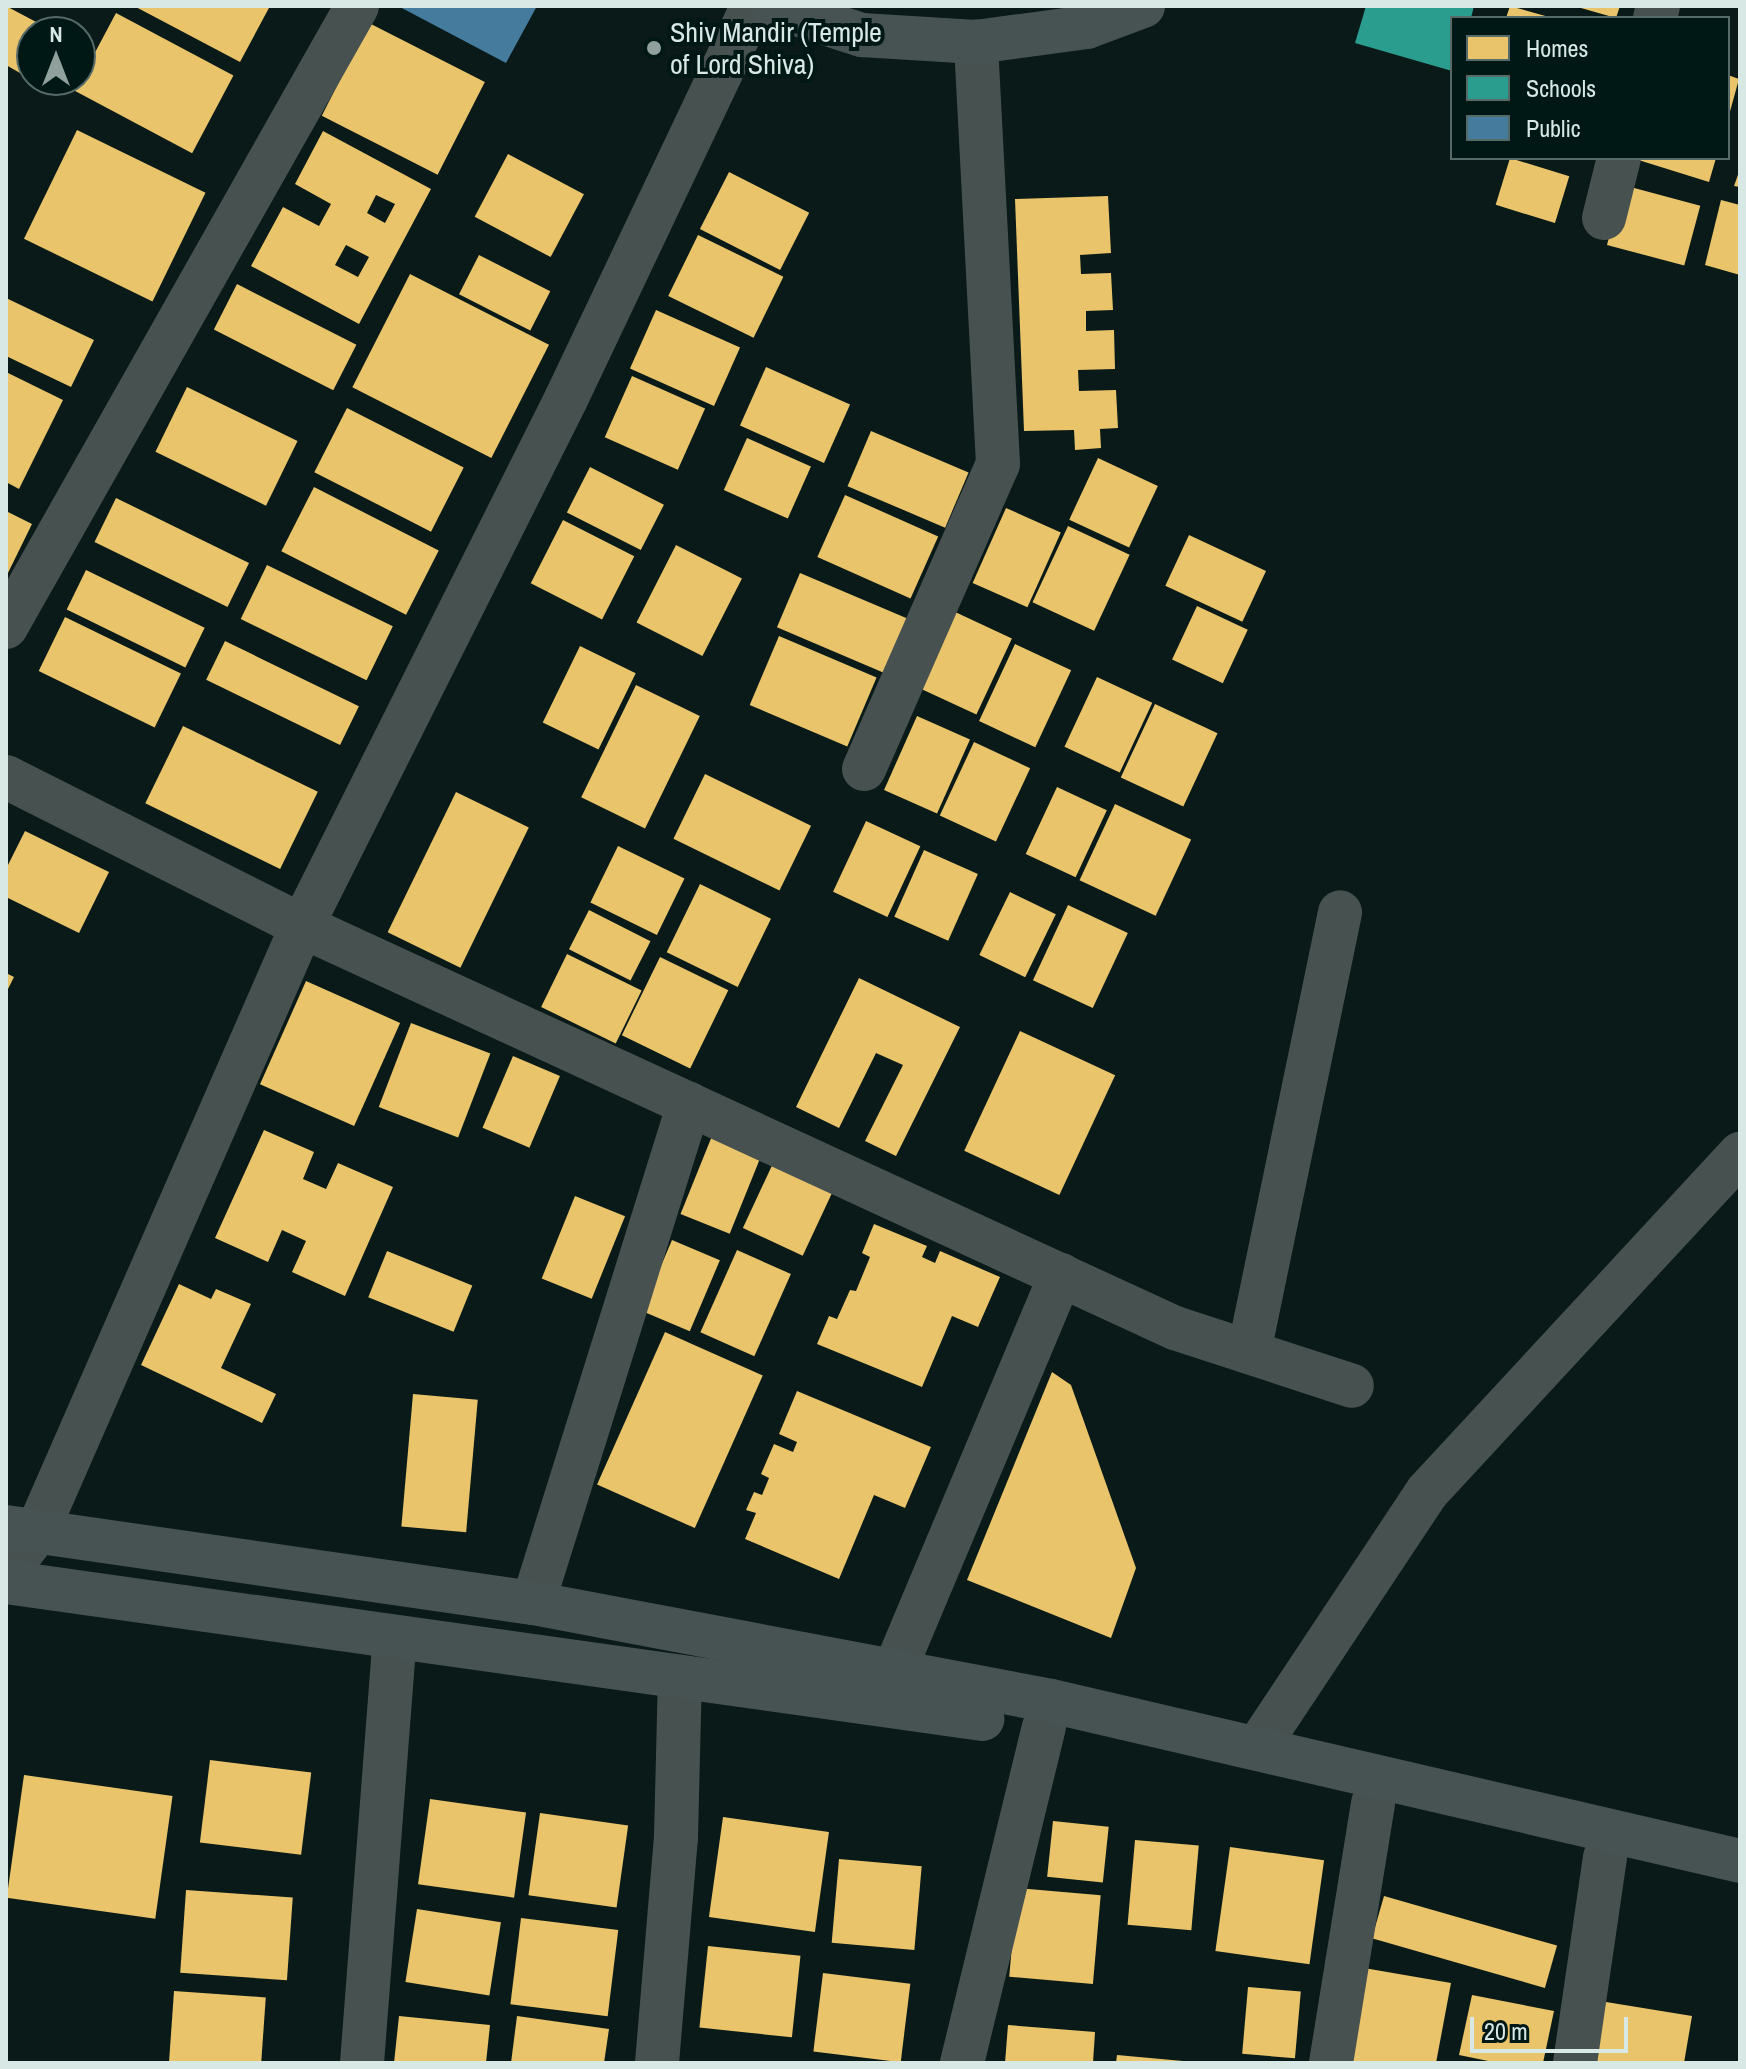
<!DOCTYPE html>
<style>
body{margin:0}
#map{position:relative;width:1746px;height:2069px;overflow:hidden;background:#091a18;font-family:"Archivo Narrow",sans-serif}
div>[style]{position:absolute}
.homes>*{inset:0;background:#e9c46a;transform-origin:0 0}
.schools>*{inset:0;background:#2a9d8f}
.public>*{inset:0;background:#457b9d}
.street>*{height:44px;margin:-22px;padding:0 22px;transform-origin:22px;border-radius:22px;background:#475150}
.secondary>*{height:44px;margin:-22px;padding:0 22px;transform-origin:22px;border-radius:22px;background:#475353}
.dots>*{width:22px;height:22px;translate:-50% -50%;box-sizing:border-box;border:4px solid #001815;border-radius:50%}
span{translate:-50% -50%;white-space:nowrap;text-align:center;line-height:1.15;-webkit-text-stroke:8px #001815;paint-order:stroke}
.poi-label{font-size:28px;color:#d7e8e5}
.left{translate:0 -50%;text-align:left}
.frame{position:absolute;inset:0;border:8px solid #d7e8e5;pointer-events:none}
.legend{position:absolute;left:1450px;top:16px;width:280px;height:144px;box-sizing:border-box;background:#001815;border:2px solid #566b68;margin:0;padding:10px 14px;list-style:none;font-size:24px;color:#d7e8e5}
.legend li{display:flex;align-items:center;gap:16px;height:40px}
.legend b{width:40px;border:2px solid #566b68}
.north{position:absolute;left:16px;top:16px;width:80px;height:80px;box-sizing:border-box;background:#001815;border:2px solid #566b68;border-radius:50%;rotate:0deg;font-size:22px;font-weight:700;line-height:32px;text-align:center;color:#d7e8e5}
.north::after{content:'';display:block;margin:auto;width:28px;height:36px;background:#8fa09d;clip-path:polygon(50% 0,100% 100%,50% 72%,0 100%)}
.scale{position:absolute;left:1470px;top:2017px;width:158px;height:36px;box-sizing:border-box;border:4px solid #d7e8e5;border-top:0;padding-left:10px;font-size:24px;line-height:28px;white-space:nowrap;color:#d7e8e5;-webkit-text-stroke:6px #001815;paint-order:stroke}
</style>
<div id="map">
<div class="homes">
<i style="clip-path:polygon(6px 6px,55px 32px,32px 32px,32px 68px,27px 77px,6px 65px)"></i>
<i style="clip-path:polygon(134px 6px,270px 6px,240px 62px)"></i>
<i style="clip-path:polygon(1510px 6px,1549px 17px,1549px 18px,1506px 18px)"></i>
<i style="clip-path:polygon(1574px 6px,1620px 6px,1616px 18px)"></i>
<i style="left:116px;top:13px;width:133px;height:88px;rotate:28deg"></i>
<i style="left:369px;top:23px;width:130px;height:104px;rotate:27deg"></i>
<i style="clip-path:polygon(1728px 75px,1739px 79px,1729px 115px,1728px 114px)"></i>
<i style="left:77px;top:130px;width:143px;height:121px;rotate:26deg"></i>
<i style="clip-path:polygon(evenodd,323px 131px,431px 189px,359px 324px,251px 266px,283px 207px,319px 226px,331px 204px,295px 184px,323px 131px,376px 195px,395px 204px,385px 223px,367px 213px,376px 195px,323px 131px,346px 245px,369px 257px,358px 277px,335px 265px,346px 245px)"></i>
<i style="left:508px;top:154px;width:86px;height:71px;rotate:28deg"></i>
<i style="left:1510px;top:158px;width:62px;height:49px;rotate:17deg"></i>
<i style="clip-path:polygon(1632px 158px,1716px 158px,1709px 182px)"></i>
<i style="clip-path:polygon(1740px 169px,1740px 187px,1734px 186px)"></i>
<i style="left:729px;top:172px;width:90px;height:64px;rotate:27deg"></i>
<i style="left:1623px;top:185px;width:80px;height:62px;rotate:15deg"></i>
<i style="clip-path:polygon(1108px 196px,1111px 253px,1080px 255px,1081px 274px,1111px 273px,1113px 310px,1086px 311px,1086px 331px,1114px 330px,1115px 369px,1078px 370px,1079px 391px,1116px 390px,1118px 428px,1100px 429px,1101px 448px,1075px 450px,1074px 430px,1024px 431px,1015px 199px)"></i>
<i style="clip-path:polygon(1721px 200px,1740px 205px,1740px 275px,1705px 265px)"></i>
<i style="left:698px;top:235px;width:95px;height:68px;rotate:26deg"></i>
<i style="left:479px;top:255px;width:80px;height:44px;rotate:27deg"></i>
<i style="left:410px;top:274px;width:156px;height:127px;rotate:27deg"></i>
<i style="left:237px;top:284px;width:134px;height:51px;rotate:27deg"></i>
<i style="clip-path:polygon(6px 298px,94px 340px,71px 387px,6px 356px)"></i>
<i style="left:656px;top:310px;width:92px;height:64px;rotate:24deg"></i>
<i style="left:766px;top:367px;width:92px;height:64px;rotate:24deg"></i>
<i style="clip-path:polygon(6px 372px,63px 400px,19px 489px,6px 482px)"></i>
<i style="left:632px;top:376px;width:80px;height:67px;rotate:24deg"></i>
<i style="left:187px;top:387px;width:123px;height:72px;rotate:26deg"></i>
<i style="left:347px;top:408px;width:131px;height:72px;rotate:27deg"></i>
<i style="left:871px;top:431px;width:106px;height:60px;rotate:23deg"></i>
<i style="left:747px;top:438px;width:70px;height:57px;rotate:24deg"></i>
<i style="left:1098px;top:458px;width:66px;height:68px;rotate:25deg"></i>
<i style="left:590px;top:467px;width:83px;height:51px;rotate:27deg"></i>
<i style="left:314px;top:487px;width:140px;height:72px;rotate:27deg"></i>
<i style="left:845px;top:495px;width:102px;height:68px;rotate:24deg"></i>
<i style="left:116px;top:498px;width:148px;height:49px;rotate:26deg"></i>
<i style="left:1006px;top:508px;width:60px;height:82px;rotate:24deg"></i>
<i style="clip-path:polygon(6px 511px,32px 524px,6px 577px)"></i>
<i style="left:563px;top:520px;width:80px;height:71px;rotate:27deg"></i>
<i style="left:1068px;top:526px;width:68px;height:84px;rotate:25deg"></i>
<i style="left:1189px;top:535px;width:85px;height:56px;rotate:25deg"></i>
<i style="left:676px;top:545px;width:74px;height:87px;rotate:27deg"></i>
<i style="left:267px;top:565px;width:140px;height:60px;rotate:26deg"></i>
<i style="left:86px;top:570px;width:132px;height:44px;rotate:26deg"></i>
<i style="left:800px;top:573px;width:116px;height:59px;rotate:23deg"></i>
<i style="left:1197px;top:606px;width:56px;height:59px;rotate:25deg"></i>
<i style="left:953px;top:611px;width:65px;height:84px;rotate:25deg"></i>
<i style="left:65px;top:617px;width:129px;height:60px;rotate:26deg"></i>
<i style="left:779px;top:636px;width:106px;height:75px;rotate:23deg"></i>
<i style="left:225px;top:641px;width:149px;height:43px;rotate:26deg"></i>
<i style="left:1015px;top:644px;width:62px;height:85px;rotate:25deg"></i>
<i style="left:580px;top:646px;width:62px;height:85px;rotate:26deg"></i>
<i style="left:1097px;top:677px;width:61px;height:77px;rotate:25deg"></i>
<i style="left:636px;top:685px;width:71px;height:125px;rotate:26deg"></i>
<i style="left:1155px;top:704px;width:69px;height:81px;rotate:25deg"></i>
<i style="left:917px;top:716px;width:58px;height:81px;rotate:24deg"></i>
<i style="left:183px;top:726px;width:150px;height:86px;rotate:26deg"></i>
<i style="left:974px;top:742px;width:62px;height:81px;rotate:25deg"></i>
<i style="left:705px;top:774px;width:118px;height:72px;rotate:26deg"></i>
<i style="left:1057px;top:787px;width:55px;height:74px;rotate:25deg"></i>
<i style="left:456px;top:792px;width:81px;height:156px;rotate:26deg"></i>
<i style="left:1115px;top:804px;width:84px;height:84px;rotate:25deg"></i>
<i style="left:866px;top:821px;width:60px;height:78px;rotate:25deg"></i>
<i style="clip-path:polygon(25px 831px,109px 872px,79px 933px,6px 897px,6px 869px)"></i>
<i style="left:618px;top:846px;width:74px;height:63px;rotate:26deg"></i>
<i style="left:924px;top:850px;width:59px;height:73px;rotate:24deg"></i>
<i style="left:700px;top:884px;width:79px;height:76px;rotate:26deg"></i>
<i style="left:1010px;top:892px;width:51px;height:70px;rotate:26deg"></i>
<i style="left:1068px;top:905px;width:66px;height:83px;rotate:25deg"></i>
<i style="left:589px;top:910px;width:69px;height:44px;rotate:27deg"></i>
<i style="left:567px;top:954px;width:83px;height:59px;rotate:26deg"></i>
<i style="left:660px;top:957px;width:76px;height:87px;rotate:26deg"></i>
<i style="clip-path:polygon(6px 973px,14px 977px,6px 993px)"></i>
<i style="clip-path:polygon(859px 978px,960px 1027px,896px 1156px,865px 1141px,903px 1065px,876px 1053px,839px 1128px,796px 1107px)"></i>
<i style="left:306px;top:981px;width:103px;height:113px;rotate:24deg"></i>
<i style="left:411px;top:1023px;width:85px;height:90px;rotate:21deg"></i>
<i style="left:1020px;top:1031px;width:105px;height:132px;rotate:25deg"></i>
<i style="left:513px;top:1056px;width:51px;height:78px;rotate:23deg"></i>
<i style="clip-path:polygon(264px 1130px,314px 1152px,303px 1179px,326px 1189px,338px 1163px,393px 1187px,345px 1296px,292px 1272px,306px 1241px,282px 1230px,268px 1262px,215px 1238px)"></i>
<i style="left:712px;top:1136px;width:53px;height:84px;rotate:22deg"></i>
<i style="left:775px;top:1159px;width:66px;height:76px;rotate:25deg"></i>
<i style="left:575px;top:1196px;width:54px;height:89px;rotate:22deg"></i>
<i style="clip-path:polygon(874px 1224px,927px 1246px,922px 1257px,935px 1263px,940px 1251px,1000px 1277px,978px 1327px,952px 1316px,922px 1387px,817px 1344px,829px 1316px,837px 1319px,850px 1290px,856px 1291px,870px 1257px,862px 1253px)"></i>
<i style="left:672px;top:1240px;width:52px;height:77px;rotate:23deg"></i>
<i style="left:737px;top:1250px;width:59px;height:90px;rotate:24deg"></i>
<i style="left:387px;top:1251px;width:92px;height:50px;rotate:22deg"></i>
<i style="clip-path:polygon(179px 1284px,211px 1299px,216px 1289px,251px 1304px,221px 1368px,276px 1394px,262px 1423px,141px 1365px)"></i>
<i style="left:665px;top:1332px;width:107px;height:167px;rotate:24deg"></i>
<i style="clip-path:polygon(1052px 1372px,1071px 1385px,1136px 1568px,1111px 1638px,967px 1580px)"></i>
<i style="clip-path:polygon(797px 1391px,931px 1447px,905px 1508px,874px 1495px,839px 1579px,745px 1539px,756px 1513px,746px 1510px,754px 1492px,762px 1495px,769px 1478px,761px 1474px,774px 1444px,793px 1452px,797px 1442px,779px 1434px)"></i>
<i style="left:413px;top:1394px;width:65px;height:133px;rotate:5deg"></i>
<i style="left:210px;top:1760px;width:102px;height:83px;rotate:7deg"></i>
<i style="left:24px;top:1775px;width:150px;height:124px;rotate:8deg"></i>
<i style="left:430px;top:1799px;width:97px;height:86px;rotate:8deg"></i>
<i style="left:540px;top:1813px;width:89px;height:83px;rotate:8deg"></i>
<i style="left:723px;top:1817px;width:107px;height:101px;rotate:8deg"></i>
<i style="left:1053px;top:1821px;width:56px;height:56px;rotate:6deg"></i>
<i style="left:1135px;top:1840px;width:64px;height:85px;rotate:5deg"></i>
<i style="left:1230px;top:1847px;width:95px;height:105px;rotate:8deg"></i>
<i style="left:839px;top:1859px;width:83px;height:84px;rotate:5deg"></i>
<i style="left:1017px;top:1888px;width:84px;height:89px;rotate:5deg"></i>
<i style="left:186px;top:1890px;width:107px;height:83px;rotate:4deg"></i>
<i style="left:1384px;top:1896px;width:180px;height:44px;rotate:16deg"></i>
<i style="left:417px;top:1909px;width:85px;height:74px;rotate:9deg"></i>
<i style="left:521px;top:1918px;width:98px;height:87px;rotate:7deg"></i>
<i style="left:708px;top:1946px;width:93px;height:82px;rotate:6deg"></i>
<i style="clip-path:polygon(1364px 1968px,1451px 1983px,1436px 2063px,1346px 2063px)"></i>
<i style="left:823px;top:1973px;width:88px;height:79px;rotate:7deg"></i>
<i style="left:1248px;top:1987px;width:53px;height:67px;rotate:5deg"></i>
<i style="left:174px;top:1991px;width:92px;height:72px;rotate:4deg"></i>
<i style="clip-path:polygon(1472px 1995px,1554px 2011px,1543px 2063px,1498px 2063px,1459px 2055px)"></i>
<i style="clip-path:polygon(1600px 2001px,1692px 2016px,1684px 2063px,1590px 2063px)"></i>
<i style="clip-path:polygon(399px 2016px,490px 2025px,486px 2063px,394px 2063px)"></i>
<i style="clip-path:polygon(517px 2016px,609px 2029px,604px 2063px,511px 2063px)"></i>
<i style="clip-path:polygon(1008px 2025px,1095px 2032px,1093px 2063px,1005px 2063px)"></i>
<i style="clip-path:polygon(1117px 2055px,1183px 2061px,1182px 2063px,1116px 2063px)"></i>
</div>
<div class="schools">
<i style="clip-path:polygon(1366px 6px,1474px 6px,1471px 18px,1452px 18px,1452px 71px,1355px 43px)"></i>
</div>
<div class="public">
<i style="clip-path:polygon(398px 6px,537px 6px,506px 63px)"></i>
</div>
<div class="street">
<i style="left:1655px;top:18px;width:12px;rotate:-76deg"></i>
<i style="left:1604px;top:218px;width:62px;rotate:-76deg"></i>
<i style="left:6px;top:627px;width:713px;rotate:-60.52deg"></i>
<i style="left:864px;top:769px;width:333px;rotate:-66.3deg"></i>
<i style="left:998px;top:464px;width:423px;rotate:-93deg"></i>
<i style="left:6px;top:777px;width:331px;rotate:26.7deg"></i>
<i style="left:302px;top:926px;width:961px;rotate:24.73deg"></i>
<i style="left:1175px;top:1328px;width:186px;rotate:18.1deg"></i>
<i style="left:1249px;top:1352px;width:449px;rotate:-78.3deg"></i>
<i style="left:6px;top:1572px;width:48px;rotate:-51.7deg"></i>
<i style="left:36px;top:1534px;width:664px;rotate:-66.37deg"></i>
<i style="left:302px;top:926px;width:589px;rotate:-63.39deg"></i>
<i style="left:566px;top:399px;width:435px;rotate:-64.6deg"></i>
<i style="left:533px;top:1603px;width:523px;rotate:-72.64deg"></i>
<i style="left:893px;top:1674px;width:433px;rotate:-67.2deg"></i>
<i style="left:1257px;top:1748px;width:307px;rotate:-56.4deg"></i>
<i style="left:1427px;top:1492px;width:461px;rotate:-47.2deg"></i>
<i style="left:362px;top:2063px;width:426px;rotate:-85.6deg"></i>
<i style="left:657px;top:2063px;width:227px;rotate:-85.2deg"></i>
<i style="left:676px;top:1837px;width:160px;rotate:-88.6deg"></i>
<i style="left:962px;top:2063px;width:346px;rotate:-76.3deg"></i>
<i style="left:1331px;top:2063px;width:263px;rotate:-80.8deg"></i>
<i style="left:1575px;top:2063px;width:208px;rotate:-81.7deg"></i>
</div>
<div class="secondary">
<i style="left:772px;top:6px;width:95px;rotate:17.9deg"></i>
<i style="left:862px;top:35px;width:114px;rotate:3.5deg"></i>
<i style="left:976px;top:42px;width:112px;rotate:-7.7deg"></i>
<i style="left:1087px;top:27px;width:60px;rotate:-20.6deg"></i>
<i style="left:6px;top:1527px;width:532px;rotate:8.21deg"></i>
<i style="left:533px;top:1603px;width:527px;rotate:10.71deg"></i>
<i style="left:1051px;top:1701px;width:707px;rotate:13.07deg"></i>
<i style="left:6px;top:1582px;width:986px;rotate:7.99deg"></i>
</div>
<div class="dots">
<i style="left:654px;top:48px;background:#8fa09d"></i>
</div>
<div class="poi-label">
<span class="left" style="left:670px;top:48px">Shiv Mandir (Temple<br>of Lord Shiva)</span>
</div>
<div class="frame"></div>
<ul class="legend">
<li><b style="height:22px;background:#e9c46a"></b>Homes</li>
<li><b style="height:22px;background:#2a9d8f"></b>Schools</li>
<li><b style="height:22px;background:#457b9d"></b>Public</li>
</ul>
<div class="north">N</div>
<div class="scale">20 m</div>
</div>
